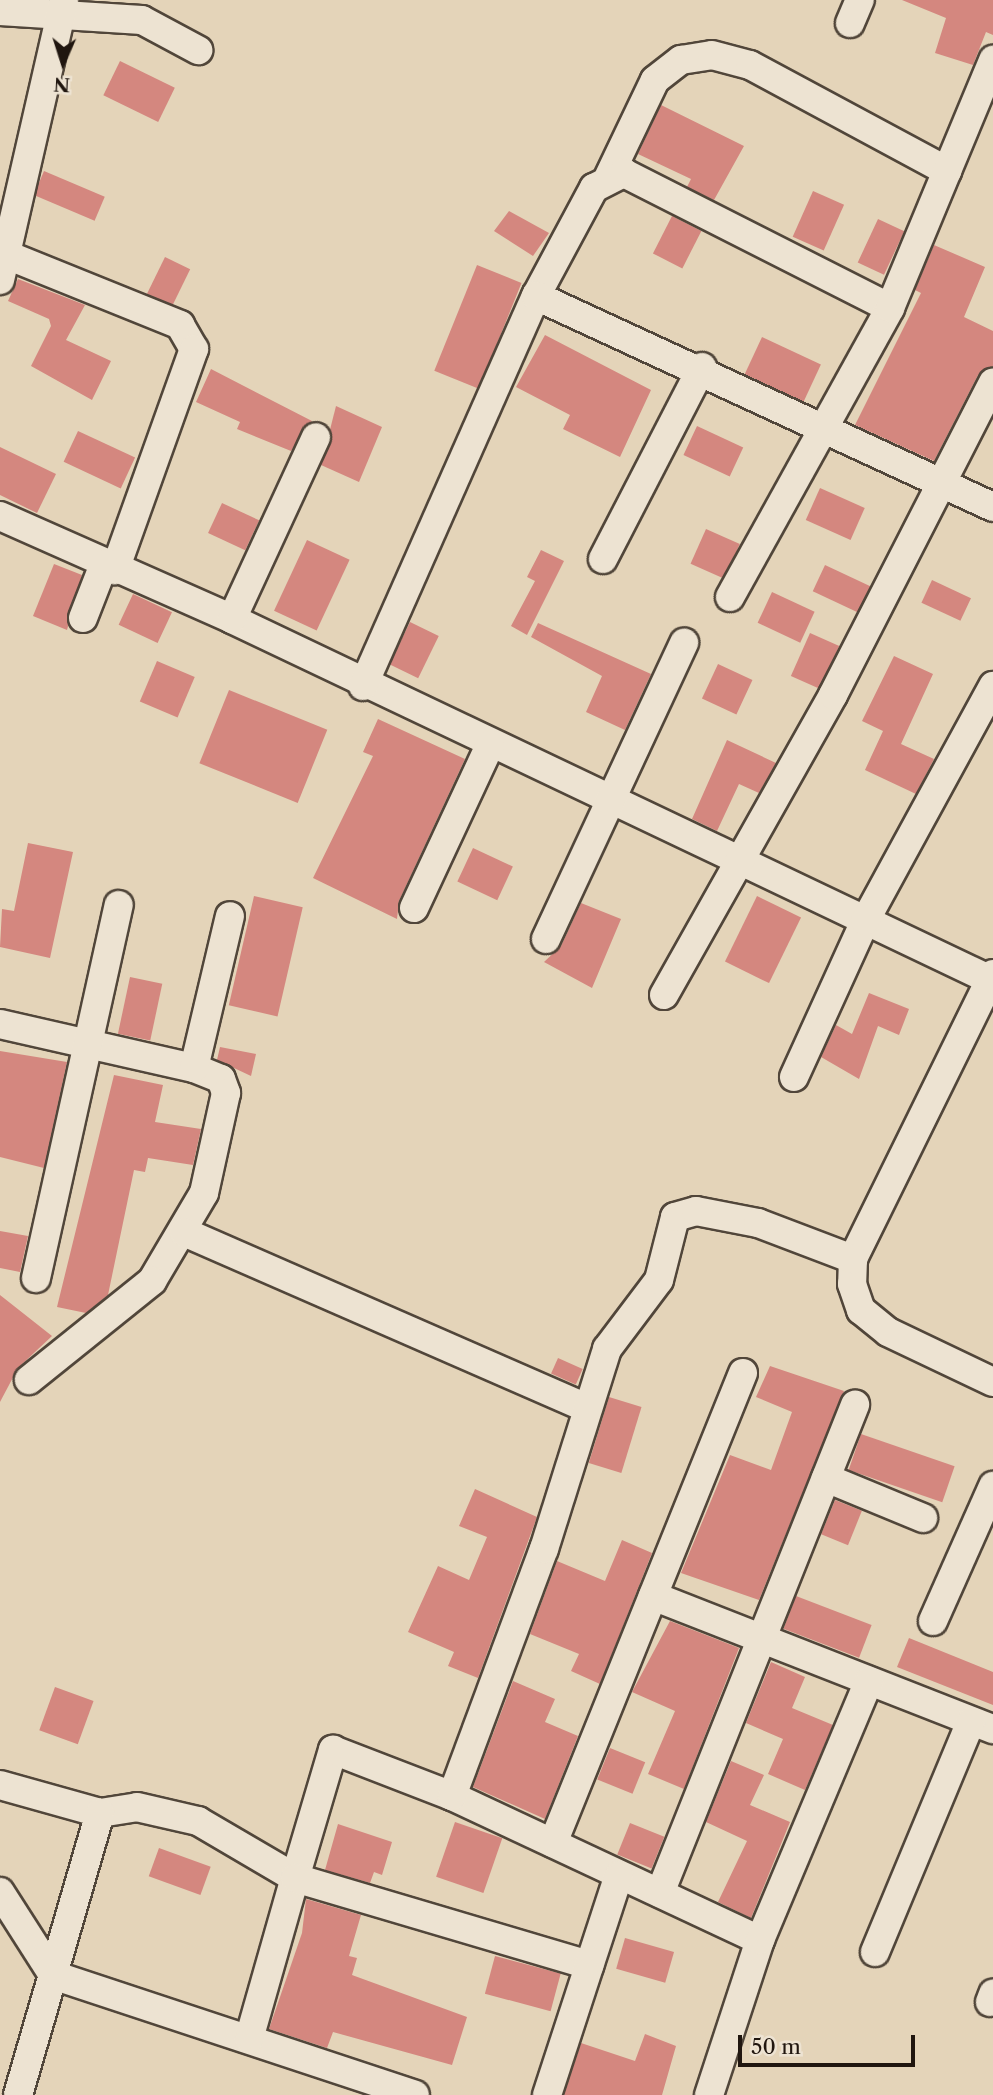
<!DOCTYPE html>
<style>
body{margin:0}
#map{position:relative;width:993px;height:2095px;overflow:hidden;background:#e4d4b9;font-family:"Libre Caslon Text",serif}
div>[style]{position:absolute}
.building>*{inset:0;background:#d4877f;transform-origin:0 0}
.roads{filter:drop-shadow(2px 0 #51463a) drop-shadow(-2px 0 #51463a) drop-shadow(0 2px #51463a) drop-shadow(0 -2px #51463a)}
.street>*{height:28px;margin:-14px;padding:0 14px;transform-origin:14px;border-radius:14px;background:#ede3d2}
span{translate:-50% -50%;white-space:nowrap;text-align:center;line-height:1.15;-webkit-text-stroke:5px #ede3d2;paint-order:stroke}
.north{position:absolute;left:28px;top:28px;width:70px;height:70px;-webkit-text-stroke:5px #ede3d2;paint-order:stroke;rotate:183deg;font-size:19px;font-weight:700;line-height:28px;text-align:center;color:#20160f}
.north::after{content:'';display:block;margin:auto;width:24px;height:32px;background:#20160f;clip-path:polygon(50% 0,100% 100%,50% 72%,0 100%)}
.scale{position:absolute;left:738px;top:2035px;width:177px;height:32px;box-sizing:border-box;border:4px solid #20160f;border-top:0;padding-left:9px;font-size:21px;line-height:24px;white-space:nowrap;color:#20160f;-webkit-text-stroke:5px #ede3d2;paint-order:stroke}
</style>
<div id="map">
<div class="building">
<i style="clip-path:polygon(902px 0,993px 0,993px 35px,986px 32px,973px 65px,935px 53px,946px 18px)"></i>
<i style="left:120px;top:61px;width:61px;height:38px;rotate:26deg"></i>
<i style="clip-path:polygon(661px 105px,744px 146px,714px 200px,687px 187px,691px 179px,638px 154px)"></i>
<i style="left:44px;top:171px;width:66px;height:26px;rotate:23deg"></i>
<i style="left:813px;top:191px;width:34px;height:50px;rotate:24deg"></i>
<i style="clip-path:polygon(509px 211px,549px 233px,533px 256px,494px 231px)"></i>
<i style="left:672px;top:216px;width:33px;height:42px;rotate:27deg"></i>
<i style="left:878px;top:219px;width:29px;height:48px;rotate:25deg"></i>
<i style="clip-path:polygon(934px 245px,985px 267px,964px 317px,993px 331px,993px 366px,978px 375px,934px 461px,855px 425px,921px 293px,915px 290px)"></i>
<i style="left:165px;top:257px;width:28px;height:41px;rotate:26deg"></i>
<i style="left:477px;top:265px;width:48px;height:114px;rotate:22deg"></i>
<i style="clip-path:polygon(18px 279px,85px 305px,66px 340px,111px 361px,92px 400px,31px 366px,51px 326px,49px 319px,8px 301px)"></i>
<i style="clip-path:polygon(545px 335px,651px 390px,620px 457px,563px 429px,570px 415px,516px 387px)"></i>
<i style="left:762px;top:337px;width:65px;height:41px;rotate:25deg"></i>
<i style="clip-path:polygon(211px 369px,312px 421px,291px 451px,237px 429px,240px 422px,196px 402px)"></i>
<i style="clip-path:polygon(336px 406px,382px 427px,359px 482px,321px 465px)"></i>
<i style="left:697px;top:426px;width:51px;height:32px;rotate:25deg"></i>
<i style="left:78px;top:431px;width:63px;height:34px;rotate:25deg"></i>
<i style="clip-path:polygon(0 447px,56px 474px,37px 513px,0 495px)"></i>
<i style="left:820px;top:488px;width:49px;height:35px;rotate:24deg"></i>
<i style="left:222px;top:503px;width:41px;height:33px;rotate:25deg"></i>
<i style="left:706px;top:529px;width:37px;height:38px;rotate:24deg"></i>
<i style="left:307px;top:540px;width:47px;height:78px;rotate:25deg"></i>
<i style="clip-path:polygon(541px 550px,564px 561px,527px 635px,511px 626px,535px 581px,527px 577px)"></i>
<i style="clip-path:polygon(54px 564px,82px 575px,67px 630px,33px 616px)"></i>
<i style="left:825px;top:565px;width:50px;height:29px;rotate:25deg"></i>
<i style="left:932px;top:580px;width:43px;height:25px;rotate:25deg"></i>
<i style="left:772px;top:592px;width:47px;height:34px;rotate:25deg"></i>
<i style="left:133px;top:594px;width:43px;height:34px;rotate:25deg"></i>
<i style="left:410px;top:622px;width:32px;height:47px;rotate:26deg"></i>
<i style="clip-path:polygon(538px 623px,651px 674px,625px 730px,586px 712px,602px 676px,531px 637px)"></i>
<i style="left:810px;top:633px;width:32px;height:47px;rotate:24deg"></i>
<i style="clip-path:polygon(894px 656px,933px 674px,901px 744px,934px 759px,916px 794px,865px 770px,883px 731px,862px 721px)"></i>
<i style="left:157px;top:661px;width:41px;height:44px;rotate:23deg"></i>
<i style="left:718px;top:664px;width:38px;height:38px;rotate:25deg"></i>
<i style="left:229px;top:690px;width:106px;height:79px;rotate:22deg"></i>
<i style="clip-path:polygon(378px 719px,465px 759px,399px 901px,397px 919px,313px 878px,373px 756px,363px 752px)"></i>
<i style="clip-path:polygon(727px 740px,776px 763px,759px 793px,739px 784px,717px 831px,692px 819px)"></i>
<i style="clip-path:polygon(28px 843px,73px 852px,50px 958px,0 947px,2px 909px,14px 911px)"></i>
<i style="left:473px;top:848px;width:44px;height:37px;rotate:25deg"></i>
<i style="left:254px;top:896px;width:50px;height:112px;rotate:13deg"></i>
<i style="left:757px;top:896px;width:49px;height:73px;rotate:26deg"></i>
<i style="clip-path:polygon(581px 903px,621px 919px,592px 988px,544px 962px,561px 946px)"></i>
<i style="left:130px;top:977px;width:33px;height:58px;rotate:12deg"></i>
<i style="clip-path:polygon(869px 993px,909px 1009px,899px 1035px,878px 1026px,859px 1079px,821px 1057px,836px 1025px,852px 1034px)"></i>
<i style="clip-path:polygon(220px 1047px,256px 1054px,251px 1076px,217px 1060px)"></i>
<i style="clip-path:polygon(0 1051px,67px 1062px,44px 1168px,0 1157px)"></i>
<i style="clip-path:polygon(114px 1075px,163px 1085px,155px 1122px,201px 1129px,193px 1165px,148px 1158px,145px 1172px,134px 1170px,108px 1295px,86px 1313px,57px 1307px)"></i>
<i style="clip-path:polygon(0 1231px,28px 1236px,20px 1272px,0 1268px)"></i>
<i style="clip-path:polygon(0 1295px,52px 1336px,18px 1368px,0 1402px)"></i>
<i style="left:558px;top:1358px;width:27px;height:17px;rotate:24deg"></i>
<i style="clip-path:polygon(770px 1366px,844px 1391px,759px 1600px,681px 1573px,730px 1455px,771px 1470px,792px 1412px,756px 1397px)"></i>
<i style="left:609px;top:1397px;width:34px;height:69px;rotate:17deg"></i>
<i style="left:861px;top:1434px;width:99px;height:38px;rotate:19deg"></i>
<i style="clip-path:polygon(475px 1489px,537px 1517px,478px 1678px,448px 1666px,454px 1652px,408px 1632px,438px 1566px,469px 1580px,487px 1537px,459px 1526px)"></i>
<i style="left:835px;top:1500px;width:29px;height:37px;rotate:22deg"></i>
<i style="clip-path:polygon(622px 1540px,652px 1553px,600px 1684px,571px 1671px,579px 1654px,530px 1634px,557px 1561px,605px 1581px)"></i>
<i style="left:796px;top:1596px;width:81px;height:35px;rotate:21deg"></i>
<i style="clip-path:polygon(670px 1621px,739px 1648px,684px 1789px,648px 1774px,675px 1711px,632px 1692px)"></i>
<i style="clip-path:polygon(909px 1638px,993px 1672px,993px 1705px,897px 1667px)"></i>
<i style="clip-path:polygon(771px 1662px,805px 1677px,792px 1708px,833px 1725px,805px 1790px,768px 1774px,783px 1739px,746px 1723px)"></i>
<i style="clip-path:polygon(513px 1681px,555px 1699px,545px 1722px,578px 1736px,545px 1819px,473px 1787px)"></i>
<i style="left:55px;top:1687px;width:41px;height:46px;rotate:20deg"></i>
<i style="left:610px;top:1748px;width:38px;height:34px;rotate:22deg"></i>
<i style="clip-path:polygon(731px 1761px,764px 1775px,750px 1805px,790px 1822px,751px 1918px,718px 1902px,747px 1841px,706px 1822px)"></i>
<i style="left:455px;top:1822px;width:50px;height:58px;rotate:19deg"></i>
<i style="left:630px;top:1823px;width:37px;height:34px;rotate:22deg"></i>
<i style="clip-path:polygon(338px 1824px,392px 1842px,382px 1875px,374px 1872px,370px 1883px,325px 1870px)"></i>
<i style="left:159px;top:1848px;width:55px;height:30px;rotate:20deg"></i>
<i style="clip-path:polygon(306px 1899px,361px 1915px,349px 1956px,357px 1958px,352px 1975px,467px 2017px,452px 2065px,333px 2032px,327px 2048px,269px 2029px,302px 1933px)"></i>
<i style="left:625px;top:1938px;width:51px;height:32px;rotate:16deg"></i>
<i style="left:495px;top:1956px;width:68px;height:39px;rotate:15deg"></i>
<i style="clip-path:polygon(645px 2034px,676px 2046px,662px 2095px,564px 2095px,581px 2043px,635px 2061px)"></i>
</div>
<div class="roads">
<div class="street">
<i style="left:0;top:11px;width:142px;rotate:3.6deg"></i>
<i style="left:142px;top:20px;width:64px;rotate:28.2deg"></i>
<i style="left:850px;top:23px;width:25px;rotate:-67deg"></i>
<i style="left:609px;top:176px;width:106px;rotate:-64.4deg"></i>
<i style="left:655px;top:80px;width:33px;rotate:-38deg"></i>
<i style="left:681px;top:60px;width:31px;rotate:-9deg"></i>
<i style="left:712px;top:55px;width:39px;rotate:15deg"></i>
<i style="left:750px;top:65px;width:224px;rotate:28.3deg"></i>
<i style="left:7px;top:255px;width:187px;rotate:22deg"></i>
<i style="left:180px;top:325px;width:28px;rotate:60deg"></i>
<i style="left:194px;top:349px;width:235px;rotate:109.7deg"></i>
<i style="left:0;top:280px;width:287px;rotate:-77.1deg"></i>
<i style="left:536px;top:296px;width:123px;rotate:-61.8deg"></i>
<i style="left:594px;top:188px;width:34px;rotate:-27deg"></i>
<i style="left:624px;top:173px;width:298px;rotate:26.9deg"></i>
<i style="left:0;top:516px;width:254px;rotate:23.9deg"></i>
<i style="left:232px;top:619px;width:843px;rotate:25.44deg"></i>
<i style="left:603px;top:559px;width:216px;rotate:-62.7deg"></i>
<i style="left:730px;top:597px;width:330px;rotate:-61deg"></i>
<i style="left:890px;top:308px;width:269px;rotate:-67.4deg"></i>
<i style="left:83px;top:618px;width:58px;rotate:-68.7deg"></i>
<i style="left:232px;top:619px;width:200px;rotate:-65.2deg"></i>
<i style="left:363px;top:686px;width:427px;rotate:-66.1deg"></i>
<i style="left:536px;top:296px;width:503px;rotate:24.78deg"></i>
<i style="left:414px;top:908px;width:180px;rotate:-65deg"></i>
<i style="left:546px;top:939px;width:327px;rotate:-65deg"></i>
<i style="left:993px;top:974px;width:318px;rotate:116.2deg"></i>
<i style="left:853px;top:1259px;width:25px;rotate:92deg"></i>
<i style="left:852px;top:1284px;width:28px;rotate:71deg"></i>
<i style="left:861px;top:1310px;width:35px;rotate:39deg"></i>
<i style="left:888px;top:1332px;width:116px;rotate:25.5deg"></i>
<i style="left:664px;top:995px;width:344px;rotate:-60.6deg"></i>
<i style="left:833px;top:695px;width:351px;rotate:-62.9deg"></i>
<i style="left:0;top:1024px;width:199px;rotate:12.8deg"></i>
<i style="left:194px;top:1068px;width:29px;rotate:22deg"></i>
<i style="left:221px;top:1079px;width:15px;rotate:70deg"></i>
<i style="left:226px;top:1093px;width:102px;rotate:102.4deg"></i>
<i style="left:204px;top:1193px;width:102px;rotate:120.6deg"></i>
<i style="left:152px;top:1281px;width:158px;rotate:141.2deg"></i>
<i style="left:194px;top:1068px;width:156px;rotate:-76.7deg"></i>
<i style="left:794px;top:1077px;width:171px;rotate:-65.5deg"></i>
<i style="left:865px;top:921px;width:268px;rotate:-61.4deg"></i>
<i style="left:184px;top:1232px;width:438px;rotate:23.6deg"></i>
<i style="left:36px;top:1278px;width:382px;rotate:-77.5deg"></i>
<i style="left:826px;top:1478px;width:105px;rotate:22.4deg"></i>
<i style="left:653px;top:1596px;width:365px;rotate:21.4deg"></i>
<i style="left:933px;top:1621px;width:148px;rotate:-66deg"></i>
<i style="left:0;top:1785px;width:104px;rotate:15.6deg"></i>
<i style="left:100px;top:1813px;width:37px;rotate:-9deg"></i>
<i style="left:137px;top:1807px;width:63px;rotate:12.9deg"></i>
<i style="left:198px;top:1821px;width:113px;rotate:30.4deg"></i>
<i style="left:295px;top:1878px;width:134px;rotate:-73.5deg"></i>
<i style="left:333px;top:1750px;width:128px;rotate:21.1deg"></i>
<i style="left:452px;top:1796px;width:340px;rotate:25.1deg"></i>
<i style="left:452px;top:1796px;width:264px;rotate:-69.6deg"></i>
<i style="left:544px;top:1549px;width:210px;rotate:-72.5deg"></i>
<i style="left:607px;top:1349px;width:86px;rotate:-53deg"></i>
<i style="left:659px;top:1280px;width:65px;rotate:-75.7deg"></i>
<i style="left:675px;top:1217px;width:22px;rotate:-16deg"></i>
<i style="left:696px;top:1211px;width:63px;rotate:11deg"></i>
<i style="left:758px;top:1223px;width:102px;rotate:20.8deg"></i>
<i style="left:553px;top:1843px;width:507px;rotate:-67.99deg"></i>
<i style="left:0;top:1892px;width:98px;rotate:57.4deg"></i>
<i style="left:53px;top:1975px;width:381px;rotate:18.3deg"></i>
<i style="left:660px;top:1893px;width:526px;rotate:-68.22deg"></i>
<i style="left:875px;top:1952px;width:250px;rotate:-67.4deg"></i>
<i style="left:990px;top:2002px;width:9px;rotate:-69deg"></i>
<i style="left:249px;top:2039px;width:167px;rotate:-74.1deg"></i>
<i style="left:295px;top:1878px;width:307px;rotate:16.5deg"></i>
<i style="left:18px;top:2095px;width:294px;rotate:-73.8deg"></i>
<i style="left:547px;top:2095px;width:231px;rotate:-71.9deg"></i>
<i style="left:709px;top:2095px;width:163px;rotate:-71.8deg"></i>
<i style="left:760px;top:1940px;width:281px;rotate:-67.2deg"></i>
</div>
</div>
<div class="north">N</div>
<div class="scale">50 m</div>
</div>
